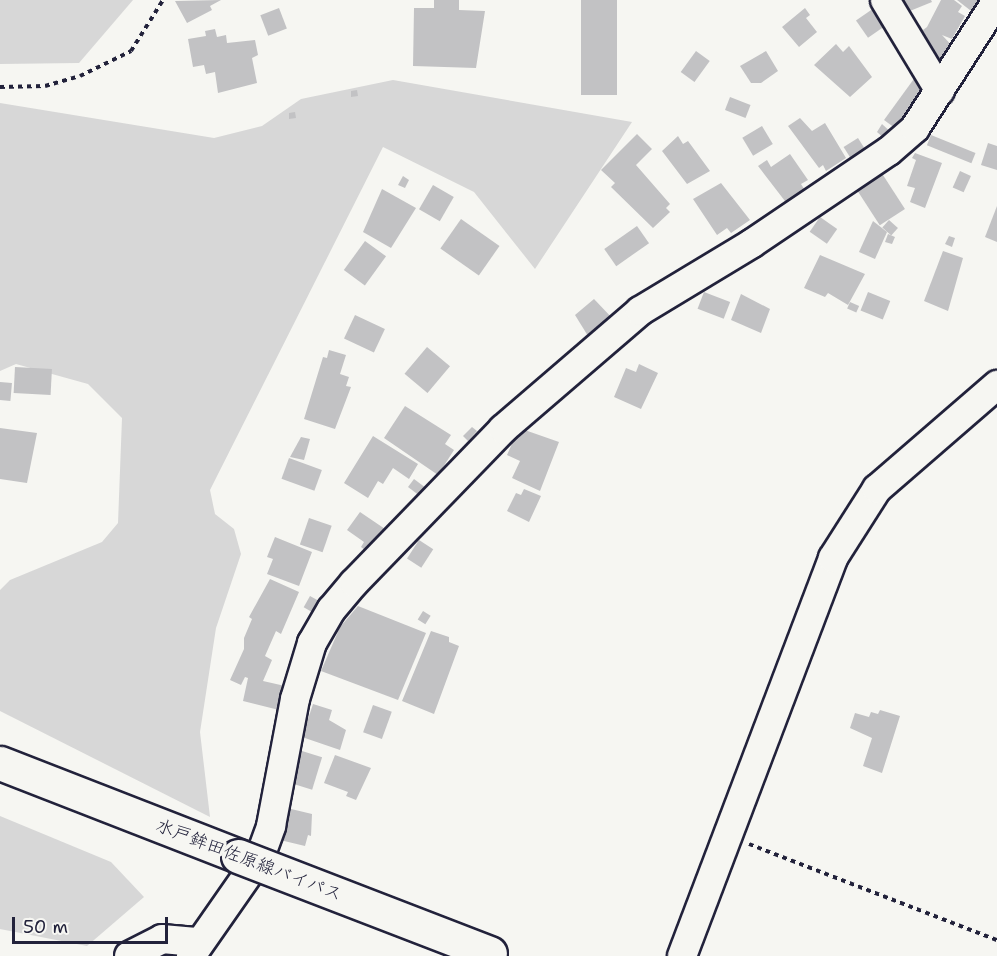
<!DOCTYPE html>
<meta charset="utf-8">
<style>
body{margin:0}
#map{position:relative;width:997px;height:956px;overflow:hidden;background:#f6f6f2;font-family:"Shantell Sans","Klee One",sans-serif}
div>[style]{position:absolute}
.green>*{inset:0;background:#d7d7d7}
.building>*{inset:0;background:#c2c2c4;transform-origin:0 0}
.path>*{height:4px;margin-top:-2px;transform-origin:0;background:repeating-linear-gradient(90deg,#22223b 0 4.5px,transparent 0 9px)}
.roads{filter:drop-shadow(2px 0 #22223b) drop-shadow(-2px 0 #22223b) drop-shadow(0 2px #22223b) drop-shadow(0 -2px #22223b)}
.minor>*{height:28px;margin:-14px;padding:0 14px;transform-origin:14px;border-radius:14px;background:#f6f6f2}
.major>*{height:33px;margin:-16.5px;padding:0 16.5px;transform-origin:16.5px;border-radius:16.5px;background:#f6f6f2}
.bridges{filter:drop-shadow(2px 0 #22223b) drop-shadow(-2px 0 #22223b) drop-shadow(0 2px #22223b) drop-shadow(0 -2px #22223b)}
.major-bridge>*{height:33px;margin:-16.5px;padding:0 16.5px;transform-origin:16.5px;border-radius:16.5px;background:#f6f6f2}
span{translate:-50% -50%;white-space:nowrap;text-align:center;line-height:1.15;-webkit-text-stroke:6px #f6f6f2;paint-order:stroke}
.street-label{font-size:18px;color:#22223b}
.scale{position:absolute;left:12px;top:917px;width:156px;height:27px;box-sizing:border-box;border:3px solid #22223b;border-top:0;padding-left:8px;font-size:18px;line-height:21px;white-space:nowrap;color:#22223b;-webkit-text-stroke:4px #f6f6f2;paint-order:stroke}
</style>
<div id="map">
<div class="green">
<i style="clip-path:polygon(0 0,133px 0,79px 63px,0 64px)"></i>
<i style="clip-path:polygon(393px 80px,632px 122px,535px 269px,474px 192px,383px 147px,210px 490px,215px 514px,234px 529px,241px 554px,216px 628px,200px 732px,210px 817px,0 711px,0 590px,10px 580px,102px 542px,118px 523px,122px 418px,88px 384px,16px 364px,0 371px,0 103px,214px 138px,262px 126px,301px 99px)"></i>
<i style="clip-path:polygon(0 816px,111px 862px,144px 897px,87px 946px,0 929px)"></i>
</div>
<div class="building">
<i style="clip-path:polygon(221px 0,210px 6px,212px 10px,187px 23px,175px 1px)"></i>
<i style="clip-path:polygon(434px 0,459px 0,459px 10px,485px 11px,476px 68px,413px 66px,414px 8px,434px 8px)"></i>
<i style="left:581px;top:0;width:36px;height:95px"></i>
<i style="clip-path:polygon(893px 0,931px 0,932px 2px,900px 15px)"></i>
<i style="clip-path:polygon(941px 0,954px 0,962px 6px,958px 12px,965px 16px,952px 39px,942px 35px,956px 50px,936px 68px,908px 33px,920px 25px,923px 30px,927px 27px)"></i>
<i style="clip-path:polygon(957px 0,986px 0,975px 14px)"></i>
<i style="left:279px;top:8px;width:22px;height:20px;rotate:69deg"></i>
<i style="clip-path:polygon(805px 8px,810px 15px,806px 18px,817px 32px,799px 47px,782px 27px)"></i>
<i style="left:874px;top:8px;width:21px;height:22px;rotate:55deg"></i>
<i style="clip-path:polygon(215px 29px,217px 37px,226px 35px,227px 43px,255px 40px,258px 55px,252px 58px,257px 83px,218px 93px,215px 72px,206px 74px,204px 65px,193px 67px,188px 39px,206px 36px,205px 31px)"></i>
<i style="clip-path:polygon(836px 44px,843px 52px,849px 46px,872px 77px,850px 97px,814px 65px)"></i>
<i style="left:696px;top:51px;width:17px;height:26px;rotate:36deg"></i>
<i style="clip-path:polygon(766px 51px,778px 71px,761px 83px,751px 83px,740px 66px)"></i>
<i style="clip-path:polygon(916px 76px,928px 84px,899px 131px,884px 120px)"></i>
<i style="clip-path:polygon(357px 90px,358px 96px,351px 97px,351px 91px)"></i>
<i style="left:730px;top:97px;width:22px;height:14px;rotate:21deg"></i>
<i style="clip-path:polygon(295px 112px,296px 118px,289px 119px,289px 113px)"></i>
<i style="clip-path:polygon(800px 118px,812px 131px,825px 123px,846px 158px,826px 171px,823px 165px,819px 168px,788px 126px)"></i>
<i style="clip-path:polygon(882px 124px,894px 135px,887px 141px,877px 132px)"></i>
<i style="left:762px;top:126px;width:21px;height:23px;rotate:59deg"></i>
<i style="clip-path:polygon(637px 134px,652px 149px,636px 165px,670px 204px,666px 208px,670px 212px,653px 228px,611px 187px,615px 183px,601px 170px)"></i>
<i style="left:931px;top:135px;width:48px;height:11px;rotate:22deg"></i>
<i style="clip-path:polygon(678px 136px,683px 144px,688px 141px,710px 171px,687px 184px,662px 151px)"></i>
<i style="left:858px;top:138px;width:19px;height:17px;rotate:58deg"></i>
<i style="clip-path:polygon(988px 143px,997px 146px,997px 170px,981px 165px)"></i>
<i style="clip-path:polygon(915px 153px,942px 163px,925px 208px,910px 202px,915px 188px,907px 186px,916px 160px,912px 158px)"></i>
<i style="clip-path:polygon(790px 154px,808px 180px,801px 184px,806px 192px,788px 205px,758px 166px,767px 160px,771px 167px)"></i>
<i style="left:960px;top:171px;width:12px;height:18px;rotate:24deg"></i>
<i style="left:881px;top:172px;width:44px;height:30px;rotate:57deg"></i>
<i style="clip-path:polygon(403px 176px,409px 180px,405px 188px,398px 185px)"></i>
<i style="clip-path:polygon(721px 183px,750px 220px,731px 233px,727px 228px,717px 235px,693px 199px)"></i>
<i style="left:433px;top:185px;width:24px;height:28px;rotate:30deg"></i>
<i style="clip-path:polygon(382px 189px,416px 208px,391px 248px,363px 232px)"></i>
<i style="clip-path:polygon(997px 206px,997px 242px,985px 237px)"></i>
<i style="left:820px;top:217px;width:21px;height:18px;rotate:35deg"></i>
<i style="left:461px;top:219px;width:47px;height:36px;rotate:35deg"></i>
<i style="left:889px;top:220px;width:12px;height:10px;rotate:42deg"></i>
<i style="clip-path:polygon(873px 221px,887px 232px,875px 259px,859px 252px)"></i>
<i style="left:637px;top:226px;width:21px;height:40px;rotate:55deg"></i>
<i style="clip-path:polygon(888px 234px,895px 237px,892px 244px,885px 242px)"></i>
<i style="clip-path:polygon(949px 236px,955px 238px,952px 247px,945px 244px)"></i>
<i style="left:365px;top:241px;width:26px;height:36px;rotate:36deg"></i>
<i style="clip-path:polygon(943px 251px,963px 258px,948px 311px,924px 301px)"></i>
<i style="clip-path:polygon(820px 255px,865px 274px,848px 305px,828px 293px,825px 297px,804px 288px)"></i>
<i style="left:704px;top:292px;width:28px;height:18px;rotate:21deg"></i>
<i style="left:868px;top:292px;width:24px;height:20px;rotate:22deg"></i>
<i style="clip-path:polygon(741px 294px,770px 309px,761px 333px,731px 320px)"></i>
<i style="clip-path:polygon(594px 299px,613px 319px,588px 336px,575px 315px)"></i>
<i style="left:850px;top:302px;width:10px;height:7px;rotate:24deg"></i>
<i style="left:355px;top:315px;width:33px;height:26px;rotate:25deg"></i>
<i style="left:427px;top:347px;width:30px;height:35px;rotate:40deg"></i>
<i style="clip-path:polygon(329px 350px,346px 355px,340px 374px,349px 377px,346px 386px,351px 387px,335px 429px,304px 419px,323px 357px,327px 358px)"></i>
<i style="clip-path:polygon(639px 364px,658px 373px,641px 409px,614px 397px,626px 368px,636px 372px)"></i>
<i style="left:15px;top:367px;width:37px;height:26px;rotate:3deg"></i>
<i style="left:0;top:382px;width:12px;height:18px;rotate:5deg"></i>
<i style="clip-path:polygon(405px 406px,451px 435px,445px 444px,454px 450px,438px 475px,384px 438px)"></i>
<i style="clip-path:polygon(472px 427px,477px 431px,468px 441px,463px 436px)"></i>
<i style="clip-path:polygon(0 428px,37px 433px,27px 483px,0 479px)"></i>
<i style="clip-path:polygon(519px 428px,559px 442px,540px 491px,512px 478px,520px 461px,507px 455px)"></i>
<i style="clip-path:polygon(373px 436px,418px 464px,409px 479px,393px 468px,383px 484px,378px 481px,368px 498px,344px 483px)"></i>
<i style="clip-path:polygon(301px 437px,310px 439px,304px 460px,290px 457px)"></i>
<i style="left:289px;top:458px;width:35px;height:22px;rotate:20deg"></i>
<i style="left:414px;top:479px;width:15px;height:10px;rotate:37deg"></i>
<i style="clip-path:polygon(524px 489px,541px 496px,529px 522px,507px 511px,516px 493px,521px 495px)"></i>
<i style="clip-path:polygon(360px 512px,388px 531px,372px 555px,361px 547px,364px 542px,347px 530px)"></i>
<i style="left:309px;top:518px;width:24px;height:28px;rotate:19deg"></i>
<i style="clip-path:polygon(275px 537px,312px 552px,299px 586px,267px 574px,273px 559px,267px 557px)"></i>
<i style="left:419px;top:540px;width:17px;height:22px;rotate:33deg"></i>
<i style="clip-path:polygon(270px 579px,299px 592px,281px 634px,276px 631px,265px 656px,272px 660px,263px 681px,285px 686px,279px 710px,243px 701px,248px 678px,245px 677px,241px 685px,230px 680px,244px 649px,244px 638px,252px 619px,249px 617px)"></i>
<i style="left:310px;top:596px;width:13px;height:13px;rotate:29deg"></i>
<i style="clip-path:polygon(358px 606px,426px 633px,398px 700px,321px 671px,340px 627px)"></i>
<i style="left:423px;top:611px;width:9px;height:10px;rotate:32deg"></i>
<i style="clip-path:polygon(431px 631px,449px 637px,449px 642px,459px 646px,434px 714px,402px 701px)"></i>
<i style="clip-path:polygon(313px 704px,332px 710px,329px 720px,346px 730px,340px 750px,302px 737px)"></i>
<i style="left:373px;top:705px;width:20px;height:29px;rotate:20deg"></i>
<i style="clip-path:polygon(880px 710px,900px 716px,882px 773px,863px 766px,872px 738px,850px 728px,855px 713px,869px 717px,871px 712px,878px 714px)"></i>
<i style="left:302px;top:751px;width:21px;height:34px;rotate:17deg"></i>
<i style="clip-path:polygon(335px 755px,371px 768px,356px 800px,346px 796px,348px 792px,324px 783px)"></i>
<i style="clip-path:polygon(287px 808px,312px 814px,311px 836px,308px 835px,305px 846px,280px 840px)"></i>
</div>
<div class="path">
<i style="left:0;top:87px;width:45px;rotate:-1.3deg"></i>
<i style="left:45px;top:86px;width:36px;rotate:-16deg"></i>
<i style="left:80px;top:76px;width:57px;rotate:-26.1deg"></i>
<i style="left:131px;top:51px;width:60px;rotate:-57.9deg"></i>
<i style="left:749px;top:844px;width:266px;rotate:21.2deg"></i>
</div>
<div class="roads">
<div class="minor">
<i style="left:885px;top:0;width:106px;rotate:58.9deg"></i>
<i style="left:129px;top:956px;width:37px;rotate:-27deg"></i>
<i style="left:162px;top:939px;width:37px;rotate:5deg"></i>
<i style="left:191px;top:956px;width:121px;rotate:-55.1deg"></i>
<i style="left:260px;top:857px;width:33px;rotate:-70deg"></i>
<i style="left:271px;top:826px;width:129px;rotate:-79.3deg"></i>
<i style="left:295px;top:699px;width:59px;rotate:-73.1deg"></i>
<i style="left:312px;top:643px;width:39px;rotate:-60deg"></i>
<i style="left:332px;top:609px;width:34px;rotate:-50deg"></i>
<i style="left:354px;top:583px;width:214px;rotate:-45.9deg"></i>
<i style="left:503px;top:429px;width:181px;rotate:-40.7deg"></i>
<i style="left:640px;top:311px;width:130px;rotate:-31.1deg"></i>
<i style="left:751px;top:244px;width:166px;rotate:-34deg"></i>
<i style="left:889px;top:151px;width:35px;rotate:-41deg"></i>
<i style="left:915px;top:128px;width:151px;rotate:-57.2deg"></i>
<i style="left:682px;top:956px;width:426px;rotate:-69.2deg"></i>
<i style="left:833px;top:558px;width:82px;rotate:-57.5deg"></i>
<i style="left:877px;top:489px;width:159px;rotate:-40.9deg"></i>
</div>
<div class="major">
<i style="left:0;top:763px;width:256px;rotate:21.3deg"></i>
</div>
</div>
<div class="bridges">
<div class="major-bridge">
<i style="left:238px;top:856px;width:270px;rotate:21.1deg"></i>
</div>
</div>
<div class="street-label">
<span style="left:249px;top:860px;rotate:21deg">水戸鉾田佐原線バイパス</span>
</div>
<div class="scale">50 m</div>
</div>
